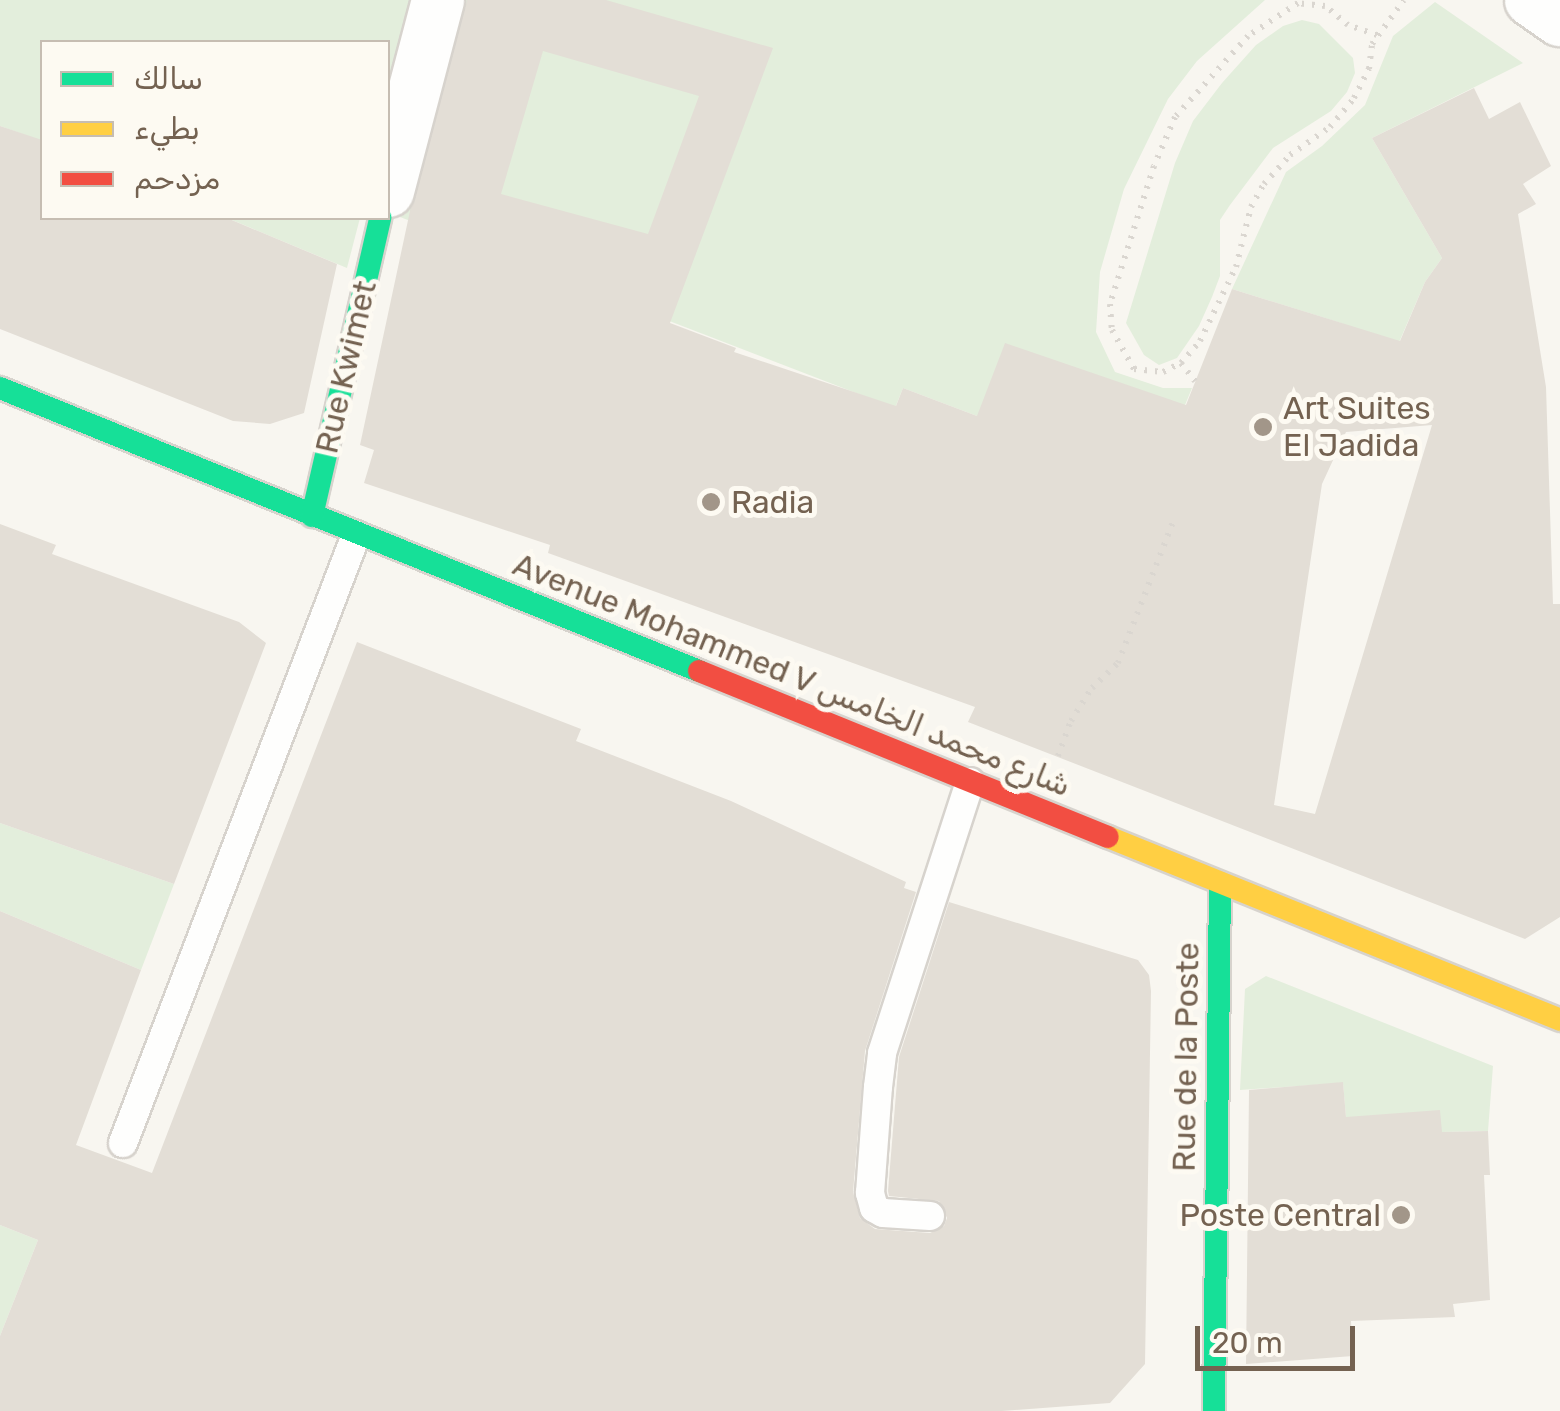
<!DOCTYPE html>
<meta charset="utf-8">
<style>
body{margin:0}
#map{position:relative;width:1560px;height:1411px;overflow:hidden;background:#f8f6f0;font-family:Rubik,Vazirmatn,sans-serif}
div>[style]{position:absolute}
.green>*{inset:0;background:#e3eedc}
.building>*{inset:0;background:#e3ded6}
.path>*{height:6px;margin-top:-3px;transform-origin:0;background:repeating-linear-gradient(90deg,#dad6d0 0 2.5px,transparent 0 10.5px)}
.roads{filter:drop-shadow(2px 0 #d7d3cd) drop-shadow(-2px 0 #d7d3cd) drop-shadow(0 2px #d7d3cd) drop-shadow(0 -2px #d7d3cd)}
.lane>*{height:28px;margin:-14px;padding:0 14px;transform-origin:14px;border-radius:14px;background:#fefefd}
.street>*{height:52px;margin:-26px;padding:0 26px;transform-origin:26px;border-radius:26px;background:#fefefd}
.fast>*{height:22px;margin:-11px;padding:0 11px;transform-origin:11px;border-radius:11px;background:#16e098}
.slow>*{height:22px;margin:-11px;padding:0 11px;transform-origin:11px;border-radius:11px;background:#ffcf43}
.jam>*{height:22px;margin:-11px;padding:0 11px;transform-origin:11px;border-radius:11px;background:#f24e42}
.dots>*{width:28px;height:28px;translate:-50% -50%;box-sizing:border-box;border:5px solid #fdfaf2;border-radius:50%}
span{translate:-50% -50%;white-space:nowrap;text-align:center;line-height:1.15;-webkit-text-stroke:10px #fdfaf2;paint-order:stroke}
.street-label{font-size:32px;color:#746251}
.poi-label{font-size:32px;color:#746251}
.left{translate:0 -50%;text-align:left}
.right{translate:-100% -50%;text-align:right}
.legend{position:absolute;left:40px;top:40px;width:350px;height:180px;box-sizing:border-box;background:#fdfaf2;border:2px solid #c6bdb2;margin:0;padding:12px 18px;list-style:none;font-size:30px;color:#746251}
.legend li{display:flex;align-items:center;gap:20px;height:50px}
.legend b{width:50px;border:2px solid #c6bdb2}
.scale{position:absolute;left:1195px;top:1326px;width:160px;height:45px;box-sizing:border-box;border:5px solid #746251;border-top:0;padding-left:12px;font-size:30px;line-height:35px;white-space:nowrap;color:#746251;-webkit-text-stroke:8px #fdfaf2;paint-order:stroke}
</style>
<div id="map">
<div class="green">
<i style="clip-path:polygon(0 0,421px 0,388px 120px,388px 42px,42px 42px,42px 141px,0 126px)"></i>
<i style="clip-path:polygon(462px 0,1265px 0,1197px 61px,1168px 99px,1124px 189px,1100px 272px,1096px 332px,1115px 372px,1163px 388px,1192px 388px,1185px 405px,977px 416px,903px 388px,895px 408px,400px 217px)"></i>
<i style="clip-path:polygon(1435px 2px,1523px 63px,1372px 138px,1442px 258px,1425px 282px,1397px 347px,1341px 323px,1232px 289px,1286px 172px,1322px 146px,1365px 105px,1393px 36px)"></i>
<i style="clip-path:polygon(1302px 20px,1319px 24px,1353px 58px,1355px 73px,1347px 92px,1331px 111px,1273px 148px,1230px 205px,1220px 220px,1220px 276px,1212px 297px,1199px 326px,1177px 358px,1159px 365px,1144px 355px,1126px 323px,1175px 163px,1193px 121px,1222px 83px,1256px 45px,1283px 26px)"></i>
<i style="clip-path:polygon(227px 218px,360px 218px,347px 268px)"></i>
<i style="clip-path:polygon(0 823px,174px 884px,141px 970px,0 911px)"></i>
<i style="clip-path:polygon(1266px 976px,1493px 1066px,1488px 1131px,1442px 1132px,1346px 1117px,1343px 1083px,1240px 1090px,1245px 989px)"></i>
<i style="clip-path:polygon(0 1225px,38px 1240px,0 1336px)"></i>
</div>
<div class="building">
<i style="clip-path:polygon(evenodd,467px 0,606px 0,773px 48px,670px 323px,736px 348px,734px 352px,896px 406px,903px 388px,977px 416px,1005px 343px,1186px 405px,1232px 289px,1400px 341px,1425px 282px,1442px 258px,1372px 138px,1474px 88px,1489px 119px,1520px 102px,1551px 166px,1523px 184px,1536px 204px,1518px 214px,1546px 387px,1553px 604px,1560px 604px,1560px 917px,1525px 939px,968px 722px,975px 707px,548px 553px,550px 545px,364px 483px,374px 450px,360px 445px,410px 211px,467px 0,543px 51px,699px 96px,648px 234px,501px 194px,543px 51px,467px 0,1432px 425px,1315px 814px,1274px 805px,1322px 484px,1346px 432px,1432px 425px)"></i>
<i style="clip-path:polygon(0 126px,42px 140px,42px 218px,227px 218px,337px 264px,304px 413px,270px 424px,233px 421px,0 329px)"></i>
<i style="clip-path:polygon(0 524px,56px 545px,52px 554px,239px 622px,266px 643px,174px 884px,0 823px)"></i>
<i style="clip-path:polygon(357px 642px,581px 729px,576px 741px,731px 801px,906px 882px,904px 888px,916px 892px,865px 1051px,853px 1192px,860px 1218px,875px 1229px,930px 1233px,944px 1226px,947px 1218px,939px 1201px,889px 1196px,888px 1191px,899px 1057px,949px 902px,1138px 960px,1149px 975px,1151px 991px,1145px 1364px,1110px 1403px,1002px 1411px,0 1411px,0 1336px,38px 1240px,0 1225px,0 911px,141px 970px,76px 1145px,152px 1173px)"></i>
<i style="clip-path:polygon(1343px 1082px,1346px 1117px,1440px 1110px,1442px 1132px,1488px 1131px,1490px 1175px,1484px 1175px,1490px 1300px,1453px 1304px,1455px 1317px,1351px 1321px,1353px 1356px,1246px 1364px,1249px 1090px)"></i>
</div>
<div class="path">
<i style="left:1377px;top:35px;width:31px;rotate:-161deg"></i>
<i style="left:1348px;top:25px;width:30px;rotate:-140deg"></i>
<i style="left:1325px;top:6px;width:27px;rotate:-174deg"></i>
<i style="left:1298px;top:3px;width:60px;rotate:146.6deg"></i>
<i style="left:1248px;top:36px;width:109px;rotate:132deg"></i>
<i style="left:1175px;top:117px;width:53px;rotate:113.2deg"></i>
<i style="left:1154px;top:166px;width:145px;rotate:107.7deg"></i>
<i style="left:1110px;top:304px;width:26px;rotate:86deg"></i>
<i style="left:1112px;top:330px;width:45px;rotate:60.6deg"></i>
<i style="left:1134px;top:369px;width:29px;rotate:6deg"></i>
<i style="left:1163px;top:372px;width:20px;rotate:-27deg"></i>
<i style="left:1181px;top:363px;width:29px;rotate:-49deg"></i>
<i style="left:1200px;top:341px;width:82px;rotate:-64.1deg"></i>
<i style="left:1236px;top:267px;width:62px;rotate:-76deg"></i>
<i style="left:1251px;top:207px;width:26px;rotate:-61deg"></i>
<i style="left:1264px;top:184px;width:39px;rotate:-48deg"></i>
<i style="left:1290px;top:155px;width:49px;rotate:-35deg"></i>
<i style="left:1330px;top:127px;width:38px;rotate:-50deg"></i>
<i style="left:1354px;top:98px;width:33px;rotate:-63deg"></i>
<i style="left:1369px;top:69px;width:25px;rotate:-83deg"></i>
<i style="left:1372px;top:44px;width:54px;rotate:-54deg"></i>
<i style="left:1181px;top:363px;width:23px;rotate:52deg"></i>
<i style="left:1058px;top:756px;width:37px;rotate:-70deg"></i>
<i style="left:1071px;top:721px;width:39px;rotate:-58deg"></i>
<i style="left:1092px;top:688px;width:36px;rotate:-44deg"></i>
<i style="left:1118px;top:663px;width:151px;rotate:-68.7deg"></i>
</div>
<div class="roads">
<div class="lane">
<i style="left:123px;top:1143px;width:651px;rotate:-69.03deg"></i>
<i style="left:930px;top:1216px;width:47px;rotate:-176.3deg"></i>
<i style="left:883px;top:1213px;width:10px;rotate:-151deg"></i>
<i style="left:874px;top:1208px;width:16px;rotate:-105deg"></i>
<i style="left:870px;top:1193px;width:106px;rotate:-85.7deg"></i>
<i style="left:878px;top:1087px;width:34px;rotate:-83deg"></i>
<i style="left:882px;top:1053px;width:285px;rotate:-72deg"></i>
</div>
<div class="street">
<i style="left:1531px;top:0;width:35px;rotate:35deg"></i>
<i style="left:388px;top:191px;width:197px;rotate:-75.3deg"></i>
</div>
<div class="fast">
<i style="left:0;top:388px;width:754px;rotate:22.04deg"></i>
<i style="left:312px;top:516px;width:306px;rotate:-77.1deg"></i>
<i style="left:1214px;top:1411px;width:528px;rotate:-89.35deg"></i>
</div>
<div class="slow">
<i style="left:1108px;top:837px;width:488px;rotate:22deg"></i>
</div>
<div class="jam">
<i style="left:699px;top:671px;width:441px;rotate:22.1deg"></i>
</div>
</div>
<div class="dots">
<i style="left:1263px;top:427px;background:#a29689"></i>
<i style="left:711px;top:502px;background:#a29689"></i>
<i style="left:1401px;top:1215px;background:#a29689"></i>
</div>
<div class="street-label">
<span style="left:346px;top:367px;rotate:-77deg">Rue Kwimet</span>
<span style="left:792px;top:675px;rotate:22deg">Avenue Mohammed V شارع محمد الخامس</span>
<span style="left:1186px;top:1057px;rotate:-89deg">Rue de la Poste</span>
</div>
<div class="poi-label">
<span class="left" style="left:1283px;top:427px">Art Suites<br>El Jadida</span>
<span class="left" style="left:731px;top:502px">Radia</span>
<span class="right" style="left:1381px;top:1215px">Poste Central</span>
</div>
<ul class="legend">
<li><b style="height:12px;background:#16e098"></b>سالك</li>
<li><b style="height:12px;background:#ffcf43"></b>بطيء</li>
<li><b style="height:12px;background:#f24e42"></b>مزدحم</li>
</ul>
<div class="scale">20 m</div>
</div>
